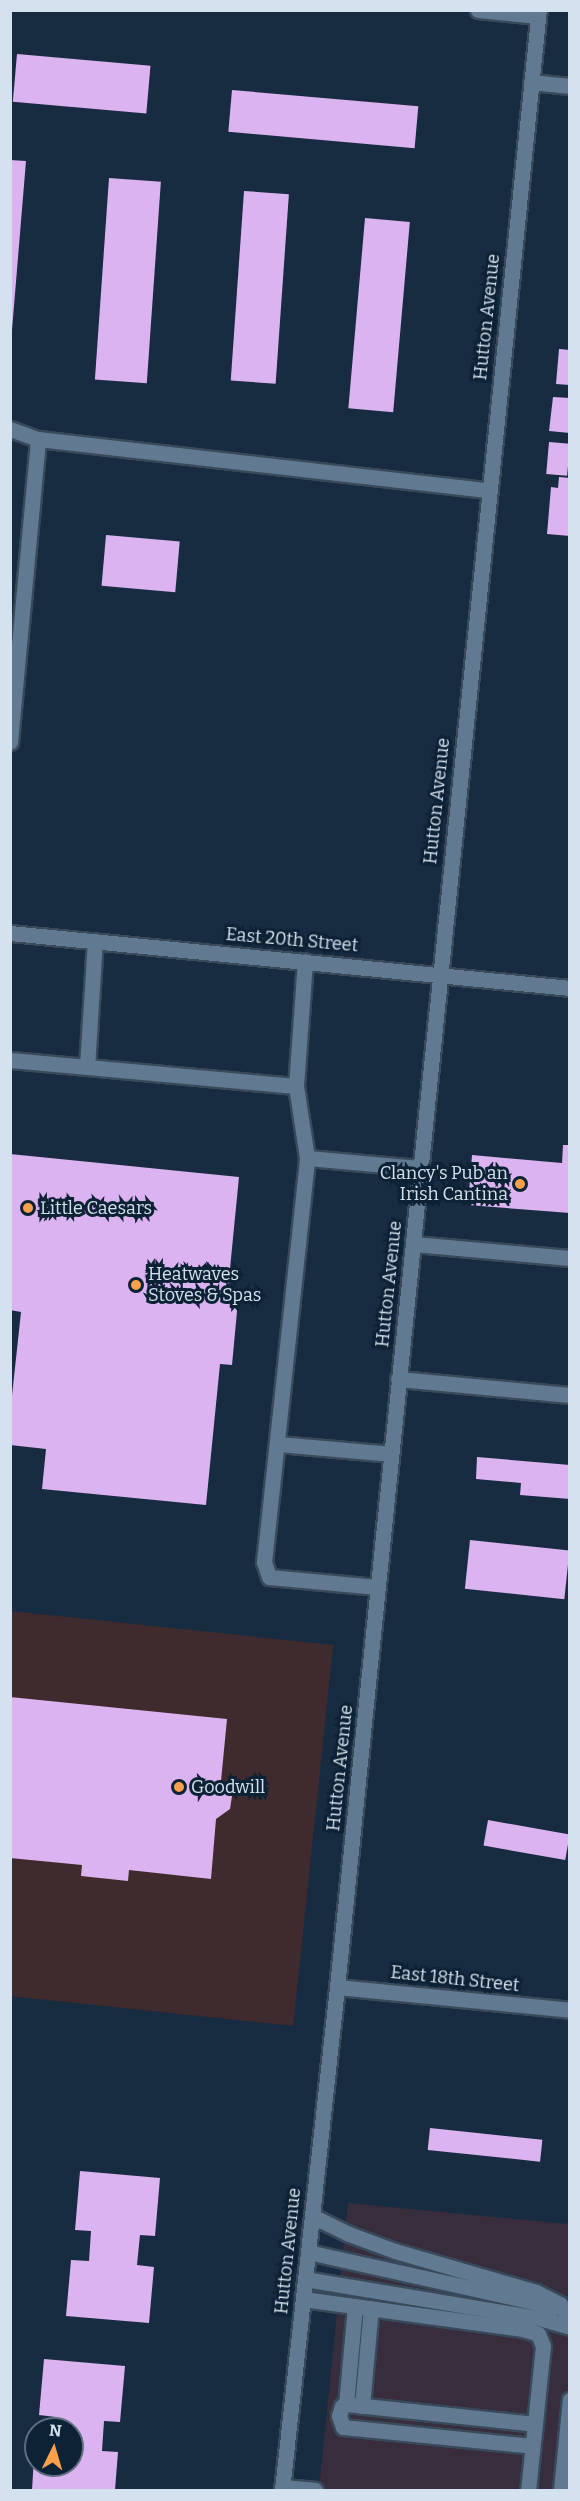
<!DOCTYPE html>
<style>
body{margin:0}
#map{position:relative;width:580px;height:2501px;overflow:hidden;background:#172c40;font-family:Bitter,serif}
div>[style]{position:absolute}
.industrial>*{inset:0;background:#3f2b2d;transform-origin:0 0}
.education>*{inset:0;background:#382d3c}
.building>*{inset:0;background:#dbb3f0;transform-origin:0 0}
.roads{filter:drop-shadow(2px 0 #38495a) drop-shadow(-2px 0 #38495a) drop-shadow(0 2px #38495a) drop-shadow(0 -2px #38495a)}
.service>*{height:15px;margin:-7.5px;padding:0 7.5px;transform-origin:7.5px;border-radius:7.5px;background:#617991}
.minor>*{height:15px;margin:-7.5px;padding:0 7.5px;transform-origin:7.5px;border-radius:7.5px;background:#617991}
.secondary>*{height:15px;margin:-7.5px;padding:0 7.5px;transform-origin:7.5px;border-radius:7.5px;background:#617991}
.dots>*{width:16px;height:16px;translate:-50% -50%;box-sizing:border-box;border:3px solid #0d2235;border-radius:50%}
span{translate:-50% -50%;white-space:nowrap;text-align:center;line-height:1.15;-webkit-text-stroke:6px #0d2235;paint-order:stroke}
.street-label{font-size:18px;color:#d4e1ee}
.poi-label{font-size:18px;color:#d4e1ee}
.right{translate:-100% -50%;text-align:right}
.left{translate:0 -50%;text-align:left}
.frame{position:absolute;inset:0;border:12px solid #d4e1ee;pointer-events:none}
.north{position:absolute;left:24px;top:2417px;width:60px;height:60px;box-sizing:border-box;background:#0d2235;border:2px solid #5d6e7f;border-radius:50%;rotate:5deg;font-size:16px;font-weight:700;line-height:24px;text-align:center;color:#d4e1ee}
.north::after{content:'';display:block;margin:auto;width:21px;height:27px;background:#f9a04c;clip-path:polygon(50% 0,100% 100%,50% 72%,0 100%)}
</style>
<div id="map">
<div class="industrial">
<i style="left:10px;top:1611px;width:325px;height:383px;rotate:6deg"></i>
</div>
<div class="education">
<i style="clip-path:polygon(348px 2203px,569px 2224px,569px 2490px,319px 2490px)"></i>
</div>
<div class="building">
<i style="left:17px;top:54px;width:134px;height:48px;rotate:5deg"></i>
<i style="left:232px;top:90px;width:187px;height:42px;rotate:5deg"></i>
<i style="clip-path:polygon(10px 160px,26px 161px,12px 330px,10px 330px)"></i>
<i style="left:109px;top:178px;width:52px;height:202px;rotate:4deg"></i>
<i style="left:244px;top:191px;width:45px;height:190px;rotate:4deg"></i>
<i style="left:365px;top:218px;width:45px;height:191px;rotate:5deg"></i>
<i style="clip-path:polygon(559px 349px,570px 350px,570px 385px,556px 384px)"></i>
<i style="clip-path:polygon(553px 397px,570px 398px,570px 433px,549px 431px)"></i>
<i style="left:549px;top:442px;width:21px;height:32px;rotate:5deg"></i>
<i style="clip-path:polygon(559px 477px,570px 478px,570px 536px,547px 534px,551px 487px,558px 488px)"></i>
<i style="left:106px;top:535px;width:74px;height:51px;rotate:5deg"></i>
<i style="clip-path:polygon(563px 1145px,570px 1145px,570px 1213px,468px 1205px,472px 1155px,562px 1163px)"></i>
<i style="clip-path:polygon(10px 1154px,239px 1177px,228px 1289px,239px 1290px,232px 1365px,220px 1364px,206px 1505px,42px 1489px,46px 1449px,10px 1445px,10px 1414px,21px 1312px,10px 1310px)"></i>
<i style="clip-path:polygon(477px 1457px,570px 1465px,570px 1499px,520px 1495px,521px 1483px,476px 1479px)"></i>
<i style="left:470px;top:1540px;width:100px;height:49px;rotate:6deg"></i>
<i style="clip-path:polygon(10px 1697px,227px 1719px,221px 1781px,232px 1796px,230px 1809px,216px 1819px,211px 1879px,129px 1870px,128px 1881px,81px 1876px,82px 1865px,10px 1858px)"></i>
<i style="left:488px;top:1820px;width:83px;height:26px;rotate:10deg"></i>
<i style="left:430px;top:2128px;width:113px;height:22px;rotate:6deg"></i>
<i style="clip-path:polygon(80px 2171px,160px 2178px,155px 2236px,140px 2235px,137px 2265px,154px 2267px,149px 2323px,66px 2316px,71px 2260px,89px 2261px,91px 2231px,75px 2230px)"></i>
<i style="clip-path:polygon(44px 2359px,125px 2366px,120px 2422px,104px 2421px,102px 2451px,118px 2452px,115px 2490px,32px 2490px,34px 2457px,36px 2465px,72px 2465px,72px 2429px,55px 2429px,56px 2417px,39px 2415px)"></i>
</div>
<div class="roads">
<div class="service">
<i style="left:478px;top:10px;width:60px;rotate:5.7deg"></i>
<i style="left:10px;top:429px;width:30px;rotate:20deg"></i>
<i style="left:38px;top:439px;width:454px;rotate:6.5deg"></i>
<i style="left:10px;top:742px;width:304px;rotate:-84.7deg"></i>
<i style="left:10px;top:1060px;width:287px;rotate:5.2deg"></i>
<i style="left:296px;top:1086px;width:125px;rotate:-85.9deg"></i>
<i style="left:87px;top:1067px;width:126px;rotate:-86.4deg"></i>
<i style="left:296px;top:1086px;width:73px;rotate:81.3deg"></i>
<i style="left:413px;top:1244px;width:158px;rotate:5.1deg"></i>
<i style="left:398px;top:1379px;width:173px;rotate:5.3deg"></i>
<i style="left:277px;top:1444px;width:114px;rotate:5deg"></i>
<i style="left:377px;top:1587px;width:108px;rotate:-174.7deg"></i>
<i style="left:269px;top:1577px;width:16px;rotate:-108deg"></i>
<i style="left:264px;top:1562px;width:406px;rotate:-83.9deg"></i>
<i style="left:307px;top:1158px;width:113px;rotate:5.1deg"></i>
<i style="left:312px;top:2216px;width:41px;rotate:25.9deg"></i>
<i style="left:349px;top:2234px;width:49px;rotate:20.3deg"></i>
<i style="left:395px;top:2251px;width:147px;rotate:16.2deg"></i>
<i style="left:536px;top:2292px;width:27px;rotate:27deg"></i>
<i style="left:560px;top:2304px;width:12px;rotate:59deg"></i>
<i style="left:566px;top:2314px;width:10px;rotate:90deg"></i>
<i style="left:308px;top:2252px;width:236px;rotate:12.5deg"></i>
<i style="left:538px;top:2303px;width:14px;rotate:34deg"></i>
<i style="left:550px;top:2311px;width:9px;rotate:96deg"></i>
<i style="left:305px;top:2279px;width:237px;rotate:9.5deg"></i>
<i style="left:539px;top:2318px;width:32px;rotate:16deg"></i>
<i style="left:303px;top:2299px;width:222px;rotate:7.8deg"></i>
<i style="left:523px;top:2329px;width:16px;rotate:18deg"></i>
<i style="left:538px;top:2334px;width:13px;rotate:67deg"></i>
<i style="left:543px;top:2346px;width:145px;rotate:95.9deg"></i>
<i style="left:355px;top:2306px;width:98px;rotate:95.2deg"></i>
<i style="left:346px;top:2404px;width:4px;rotate:153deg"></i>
<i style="left:342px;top:2406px;width:10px;rotate:107deg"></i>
<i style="left:339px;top:2416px;width:12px;rotate:70deg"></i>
<i style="left:343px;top:2427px;width:190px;rotate:5.7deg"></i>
<i style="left:346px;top:2404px;width:190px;rotate:6deg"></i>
<i style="left:362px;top:2406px;width:98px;rotate:-84.8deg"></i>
<i style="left:282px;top:2487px;width:33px;rotate:5deg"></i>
<i style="left:561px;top:2490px;width:91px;rotate:-84.4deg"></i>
</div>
<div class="minor">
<i style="left:531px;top:82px;width:39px;rotate:6deg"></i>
<i style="left:337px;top:1987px;width:234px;rotate:5.6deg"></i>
</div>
<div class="secondary">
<i style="left:10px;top:933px;width:563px;rotate:5.61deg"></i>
<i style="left:282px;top:2490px;width:506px;rotate:-83.76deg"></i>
<i style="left:337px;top:1987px;width:1987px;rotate:-84.17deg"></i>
</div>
</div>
<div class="dots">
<i style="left:520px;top:1184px;background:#f9a04c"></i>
<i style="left:28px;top:1208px;background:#f9a04c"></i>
<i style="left:136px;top:1285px;background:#f9a04c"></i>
<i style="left:179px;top:1787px;background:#f9a04c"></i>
</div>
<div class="street-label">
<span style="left:487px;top:317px;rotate:-84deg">Hutton Avenue</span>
<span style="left:437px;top:801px;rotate:-84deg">Hutton Avenue</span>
<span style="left:292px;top:940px;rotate:5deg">East 20th Street</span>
<span style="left:389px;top:1284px;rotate:-84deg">Hutton Avenue</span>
<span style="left:340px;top:1768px;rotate:-84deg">Hutton Avenue</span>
<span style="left:455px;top:1979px;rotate:6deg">East 18th Street</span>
<span style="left:288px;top:2251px;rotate:-84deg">Hutton Avenue</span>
</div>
<div class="poi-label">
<span class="right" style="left:508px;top:1184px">Clancy's Pub an<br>Irish Cantina</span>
<span class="left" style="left:40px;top:1208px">Little Caesars</span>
<span class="left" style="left:148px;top:1285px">Heatwaves<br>Stoves &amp; Spas</span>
<span class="left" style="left:191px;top:1787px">Goodwill</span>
</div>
<div class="frame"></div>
<div class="north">N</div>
</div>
